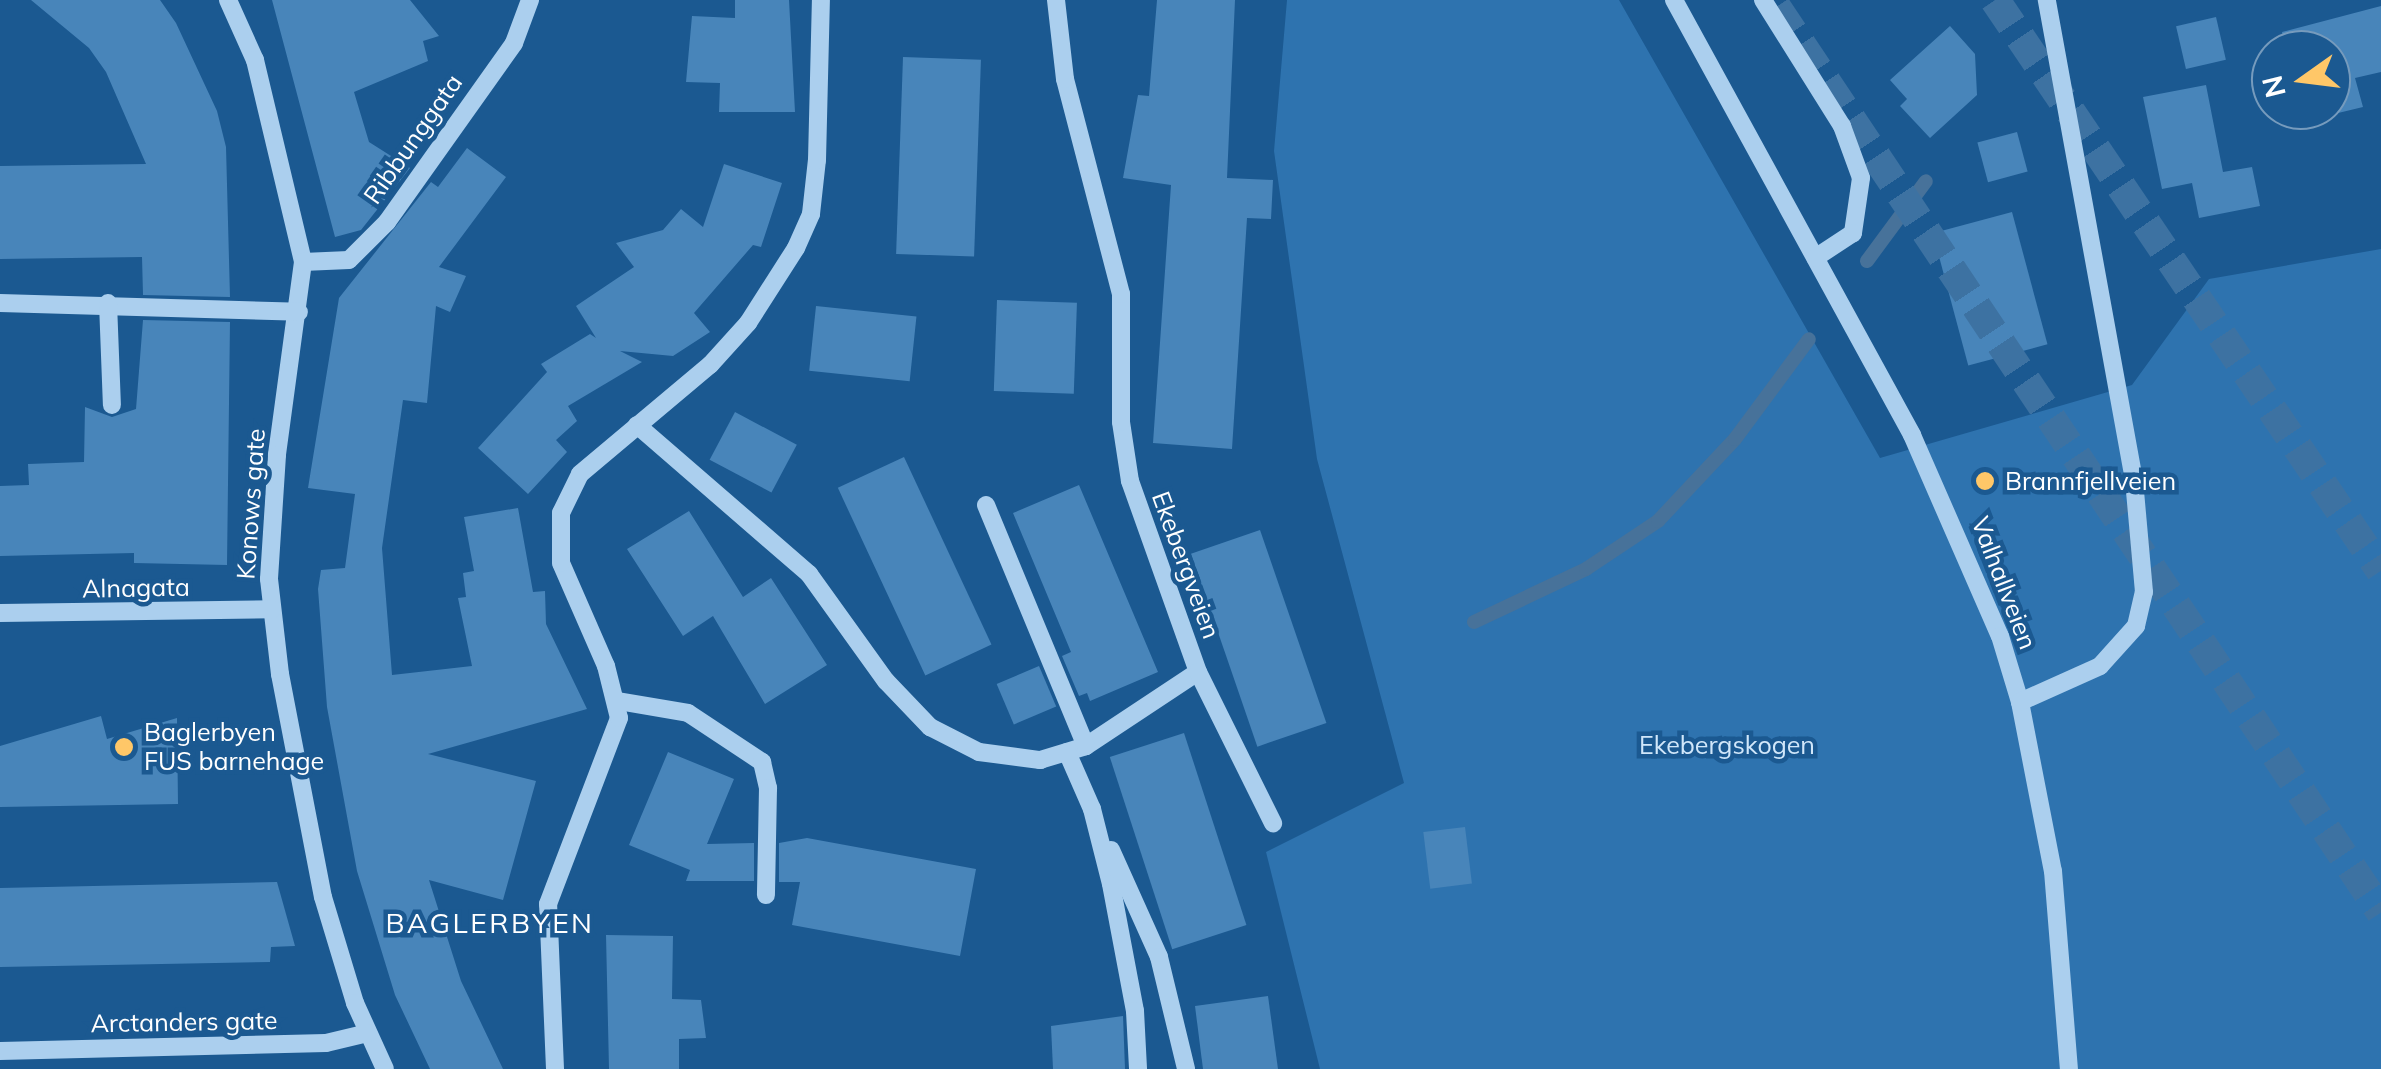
<!DOCTYPE html>
<style>
body{margin:0}
#map{position:relative;width:2381px;height:1069px;overflow:hidden;background:#1b5991;font-family:Mulish,sans-serif}
div>[style]{position:absolute}
.green>*{inset:0;background:#2e73af}
.stream>*{height:14px;margin:-7px;padding:0 7px;transform-origin:7px;border-radius:7px;background:#47729a}
.building>*{inset:0;background:#4885ba;transform-origin:0 0}
.highway-tunnel>*{height:30px;margin-top:-15px;transform-origin:0;background:repeating-linear-gradient(90deg,#3d72a2 0 30px,transparent 0 45px)}
.minor>*{height:18px;margin:-9px;padding:0 9px;transform-origin:9px;border-radius:9px;background:#abcfee}
.dots>*{width:28px;height:28px;translate:-50% -50%;box-sizing:border-box;border:5px solid #1b5991;border-radius:50%}
span{translate:-50% -50%;white-space:nowrap;text-align:center;line-height:1.15;-webkit-text-stroke:9px #1b5991;paint-order:stroke}
.street-label{font-size:25px;color:#fff}
.poi-label{font-size:25px;color:#fff}
.left{translate:0 -50%;text-align:left}
.park-label{font-size:25px;color:#d1e7fa}
.neighbourhood-label{font-size:28px;color:#fff;letter-spacing:2.5px}
.north{position:absolute;left:2251px;top:30px;width:100px;height:100px;box-sizing:border-box;background:#1b5991;border:2px solid #769bbd;border-radius:50%;rotate:256deg;font-size:28px;font-weight:700;line-height:40px;text-align:center;color:#fff}
.north::after{content:'';display:block;margin:auto;width:35px;height:45px;background:#ffc768;clip-path:polygon(50% 0,100% 100%,50% 72%,0 100%)}
</style>
<div id="map">
<div class="green">
<i style="clip-path:polygon(1287px 0,1619px 0,1880px 458px,2132px 385px,2209px 279px,2381px 249px,2381px 1069px,1320px 1069px,1266px 852px,1404px 783px,1317px 459px,1274px 151px)"></i>
</div>
<div class="stream">
<i style="left:1867px;top:261px;width:99px;rotate:-53.6deg"></i>
<i style="left:1474px;top:622px;width:124px;rotate:-25.3deg"></i>
<i style="left:1586px;top:569px;width:87px;rotate:-33.7deg"></i>
<i style="left:1658px;top:521px;width:112px;rotate:-46.8deg"></i>
<i style="left:1735px;top:439px;width:124px;rotate:-53.5deg"></i>
</div>
<div class="building">
<i style="clip-path:polygon(31px 0,160px 0,176px 23px,217px 111px,226px 147px,230px 297px,143px 295px,142px 257px,0 259px,0 166px,146px 164px,106px 72px,89px 48px)"></i>
<i style="clip-path:polygon(272px 0,410px 0,439px 36px,423px 41px,428px 61px,354px 92px,369px 142px,410px 168px,361px 230px,335px 237px)"></i>
<i style="clip-path:polygon(735px 0,789px 0,795px 112px,719px 112px,720px 83px,686px 82px,692px 16px,735px 18px)"></i>
<i style="clip-path:polygon(1157px 0,1235px 0,1227px 178px,1273px 180px,1271px 219px,1247px 218px,1232px 449px,1153px 443px,1171px 185px,1123px 178px,1138px 95px,1149px 96px)"></i>
<i style="clip-path:polygon(2381px 6px,2381px 72px,2355px 78px,2363px 107px,2305px 121px,2302px 110px,2331px 110px,2331px 50px,2286px 50px,2282px 32px)"></i>
<i style="left:2216px;top:17px;width:44px;height:41px;rotate:77deg"></i>
<i style="clip-path:polygon(1950px 26px,1975px 54px,1977px 95px,1930px 138px,1900px 106px,1907px 99px,1890px 80px)"></i>
<i style="left:903px;top:57px;width:78px;height:197px;rotate:2deg"></i>
<i style="clip-path:polygon(2206px 85px,2223px 172px,2252px 167px,2260px 206px,2199px 218px,2192px 183px,2162px 189px,2143px 97px)"></i>
<i style="left:2017px;top:132px;width:41px;height:41px;rotate:75deg"></i>
<i style="clip-path:polygon(467px 148px,506px 177px,439px 267px,466px 276px,450px 312px,436px 306px,427px 403px,403px 400px,382px 548px,392px 675px,472px 666px,458px 598px,466px 597px,463px 573px,474px 571px,464px 517px,518px 508px,533px 592px,545px 591px,546px 624px,587px 709px,428px 754px,536px 781px,503px 900px,429px 880px,461px 981px,503px 1069px,430px 1069px,395px 995px,357px 871px,327px 707px,318px 589px,321px 570px,345px 568px,355px 494px,308px 488px,339px 298px,431px 182px,438px 187px)"></i>
<i style="clip-path:polygon(724px 164px,782px 183px,761px 247px,753px 245px,694px 313px,710px 332px,673px 356px,620px 351px,642px 362px,568px 406px,577px 421px,556px 440px,567px 452px,528px 494px,478px 448px,547px 372px,541px 364px,590px 334px,596px 338px,576px 306px,634px 267px,616px 243px,663px 230px,681px 209px,703px 227px)"></i>
<i style="left:2012px;top:212px;width:137px;height:82px;rotate:75deg"></i>
<i style="left:997px;top:300px;width:80px;height:91px;rotate:2deg"></i>
<i style="left:816px;top:306px;width:101px;height:65px;rotate:6deg"></i>
<i style="clip-path:polygon(143px 320px,230px 322px,227px 565px,134px 563px,134px 553px,0 556px,0 486px,29px 485px,28px 464px,84px 462px,85px 407px,112px 417px,136px 409px)"></i>
<i style="left:735px;top:412px;width:70px;height:54px;rotate:28deg"></i>
<i style="left:904px;top:457px;width:207px;height:73px;rotate:65deg"></i>
<i style="clip-path:polygon(1079px 485px,1158px 672px,1090px 701px,1087px 693px,1079px 696px,1062px 656px,1071px 652px,1013px 513px)"></i>
<i style="clip-path:polygon(689px 511px,743px 597px,771px 578px,827px 665px,765px 704px,713px 616px,683px 636px,627px 549px)"></i>
<i style="left:1260px;top:530px;width:204px;height:73px;rotate:71deg"></i>
<i style="left:1039px;top:666px;width:44px;height:46px;rotate:67deg"></i>
<i style="clip-path:polygon(101px 716px,107px 739px,177px 718px,178px 804px,0 807px,0 746px)"></i>
<i style="left:1184px;top:733px;width:202px;height:78px;rotate:72deg"></i>
<i style="clip-path:polygon(668px 752px,734px 779px,707px 844px,754px 843px,754px 881px,686px 881px,690px 870px,629px 845px)"></i>
<i style="left:1465px;top:827px;width:57px;height:42px;rotate:83deg"></i>
<i style="clip-path:polygon(807px 838px,976px 869px,960px 956px,792px 925px,800px 882px,779px 882px,779px 843px)"></i>
<i style="clip-path:polygon(277px 882px,295px 946px,271px 947px,270px 962px,0 967px,0 888px)"></i>
<i style="clip-path:polygon(606px 935px,673px 936px,672px 999px,701px 1000px,706px 1038px,679px 1039px,679px 1069px,609px 1069px)"></i>
<i style="clip-path:polygon(1268px 996px,1278px 1069px,1203px 1069px,1195px 1006px)"></i>
<i style="clip-path:polygon(1123px 1016px,1125px 1069px,1053px 1069px,1051px 1026px)"></i>
</div>
<div class="highway-tunnel">
<i style="left:1995px;top:0;width:689px;rotate:55.94deg"></i>
<i style="left:1776px;top:7px;width:1089px;rotate:56.24deg"></i>
</div>
<div class="minor">
<i style="left:228px;top:0;width:66px;rotate:65.8deg"></i>
<i style="left:255px;top:60px;width:208px;rotate:76.6deg"></i>
<i style="left:303px;top:262px;width:195px;rotate:97.7deg"></i>
<i style="left:277px;top:455px;width:124px;rotate:93.7deg"></i>
<i style="left:269px;top:579px;width:96px;rotate:83.4deg"></i>
<i style="left:280px;top:674px;width:227px;rotate:79.1deg"></i>
<i style="left:323px;top:897px;width:111px;rotate:73.2deg"></i>
<i style="left:355px;top:1003px;width:72px;rotate:65.6deg"></i>
<i style="left:1674px;top:0;width:496px;rotate:61.3deg"></i>
<i style="left:1912px;top:435px;width:219px;rotate:66.4deg"></i>
<i style="left:2000px;top:636px;width:69px;rotate:73.1deg"></i>
<i style="left:2020px;top:702px;width:172px;rotate:79deg"></i>
<i style="left:2053px;top:871px;width:199px;rotate:85.4deg"></i>
<i style="left:1763px;top:0;width:149px;rotate:57.9deg"></i>
<i style="left:1842px;top:126px;width:55px;rotate:69.9deg"></i>
<i style="left:1861px;top:178px;width:56px;rotate:98.3deg"></i>
<i style="left:1853px;top:233px;width:45px;rotate:146.7deg"></i>
<i style="left:303px;top:262px;width:46px;rotate:-2.5deg"></i>
<i style="left:349px;top:260px;width:54px;rotate:-45deg"></i>
<i style="left:387px;top:222px;width:219px;rotate:-54.6deg"></i>
<i style="left:514px;top:43px;width:46px;rotate:-69.6deg"></i>
<i style="left:0;top:303px;width:299px;rotate:1.7deg"></i>
<i style="left:108px;top:303px;width:102px;rotate:87.8deg"></i>
<i style="left:637px;top:425px;width:228px;rotate:40.9deg"></i>
<i style="left:809px;top:574px;width:132px;rotate:54.3deg"></i>
<i style="left:886px;top:681px;width:64px;rotate:46.3deg"></i>
<i style="left:930px;top:727px;width:55px;rotate:27deg"></i>
<i style="left:979px;top:752px;width:62px;rotate:7.5deg"></i>
<i style="left:1040px;top:760px;width:48px;rotate:-16.9deg"></i>
<i style="left:1086px;top:746px;width:134px;rotate:-33.5deg"></i>
<i style="left:1198px;top:672px;width:203px;rotate:-109.6deg"></i>
<i style="left:1130px;top:481px;width:60px;rotate:-98.7deg"></i>
<i style="left:1121px;top:422px;width:128px;rotate:-90deg"></i>
<i style="left:1121px;top:294px;width:222px;rotate:-104.6deg"></i>
<i style="left:1065px;top:79px;width:80px;rotate:-96.5deg"></i>
<i style="left:986px;top:505px;width:261px;rotate:67.5deg"></i>
<i style="left:0;top:613px;width:272px;rotate:-0.8deg"></i>
<i style="left:1198px;top:672px;width:169px;rotate:63.6deg"></i>
<i style="left:618px;top:701px;width:71px;rotate:9.7deg"></i>
<i style="left:688px;top:713px;width:89px;rotate:33.5deg"></i>
<i style="left:762px;top:762px;width:27px;rotate:77deg"></i>
<i style="left:768px;top:788px;width:107px;rotate:91.1deg"></i>
<i style="left:2020px;top:702px;width:88px;rotate:-24.2deg"></i>
<i style="left:2100px;top:666px;width:54px;rotate:-48deg"></i>
<i style="left:2136px;top:626px;width:35px;rotate:-77deg"></i>
<i style="left:2144px;top:592px;width:112px;rotate:-95.1deg"></i>
<i style="left:2134px;top:480px;width:488px;rotate:-100.3deg"></i>
<i style="left:1067px;top:752px;width:62px;rotate:66.3deg"></i>
<i style="left:1092px;top:809px;width:77px;rotate:75.8deg"></i>
<i style="left:1111px;top:884px;width:129px;rotate:79.3deg"></i>
<i style="left:1135px;top:1011px;width:58px;rotate:87deg"></i>
<i style="left:1111px;top:850px;width:117px;rotate:65.8deg"></i>
<i style="left:1159px;top:957px;width:115px;rotate:76.4deg"></i>
<i style="left:0;top:1051px;width:326px;rotate:-1.4deg"></i>
<i style="left:326px;top:1043px;width:43px;rotate:-13.4deg"></i>
<i style="left:555px;top:1069px;width:165px;rotate:-92.4deg"></i>
<i style="left:548px;top:904px;width:199px;rotate:-69.1deg"></i>
<i style="left:619px;top:718px;width:54px;rotate:-104deg"></i>
<i style="left:606px;top:666px;width:112px;rotate:-113.6deg"></i>
<i style="left:561px;top:563px;width:50px;rotate:-90deg"></i>
<i style="left:561px;top:513px;width:43px;rotate:-64deg"></i>
<i style="left:580px;top:474px;width:170px;rotate:-40deg"></i>
<i style="left:710px;top:365px;width:57px;rotate:-47.9deg"></i>
<i style="left:748px;top:323px;width:89px;rotate:-57.4deg"></i>
<i style="left:796px;top:248px;width:37px;rotate:-66deg"></i>
<i style="left:811px;top:214px;width:54px;rotate:-83.7deg"></i>
<i style="left:817px;top:160px;width:160px;rotate:-88.6deg"></i>
</div>
<div class="dots">
<i style="left:1985px;top:481px;background:#ffc768"></i>
<i style="left:124px;top:747px;background:#ffc768"></i>
</div>
<div class="street-label">
<span style="left:413px;top:139px;rotate:-55deg">Ribbunggata</span>
<span style="left:251px;top:504px;rotate:-86deg">Konows gate</span>
<span style="left:1186px;top:565px;rotate:70deg">Ekebergveien</span>
<span style="left:2004px;top:583px;rotate:69deg">Valhallveien</span>
<span style="left:136px;top:588px;rotate:-1deg">Alnagata</span>
<span style="left:184px;top:1022px;rotate:-1deg">Arctanders gate</span>
</div>
<div class="poi-label">
<span class="left" style="left:2005px;top:481px">Brannfjellveien</span>
<span class="left" style="left:144px;top:747px">Baglerbyen<br>FUS barnehage</span>
</div>
<div class="park-label">
<span style="left:1727px;top:745px">Ekebergskogen</span>
</div>
<div class="neighbourhood-label">
<span style="left:490px;top:923px">BAGLERBYEN</span>
</div>
<div class="north">N</div>
</div>
